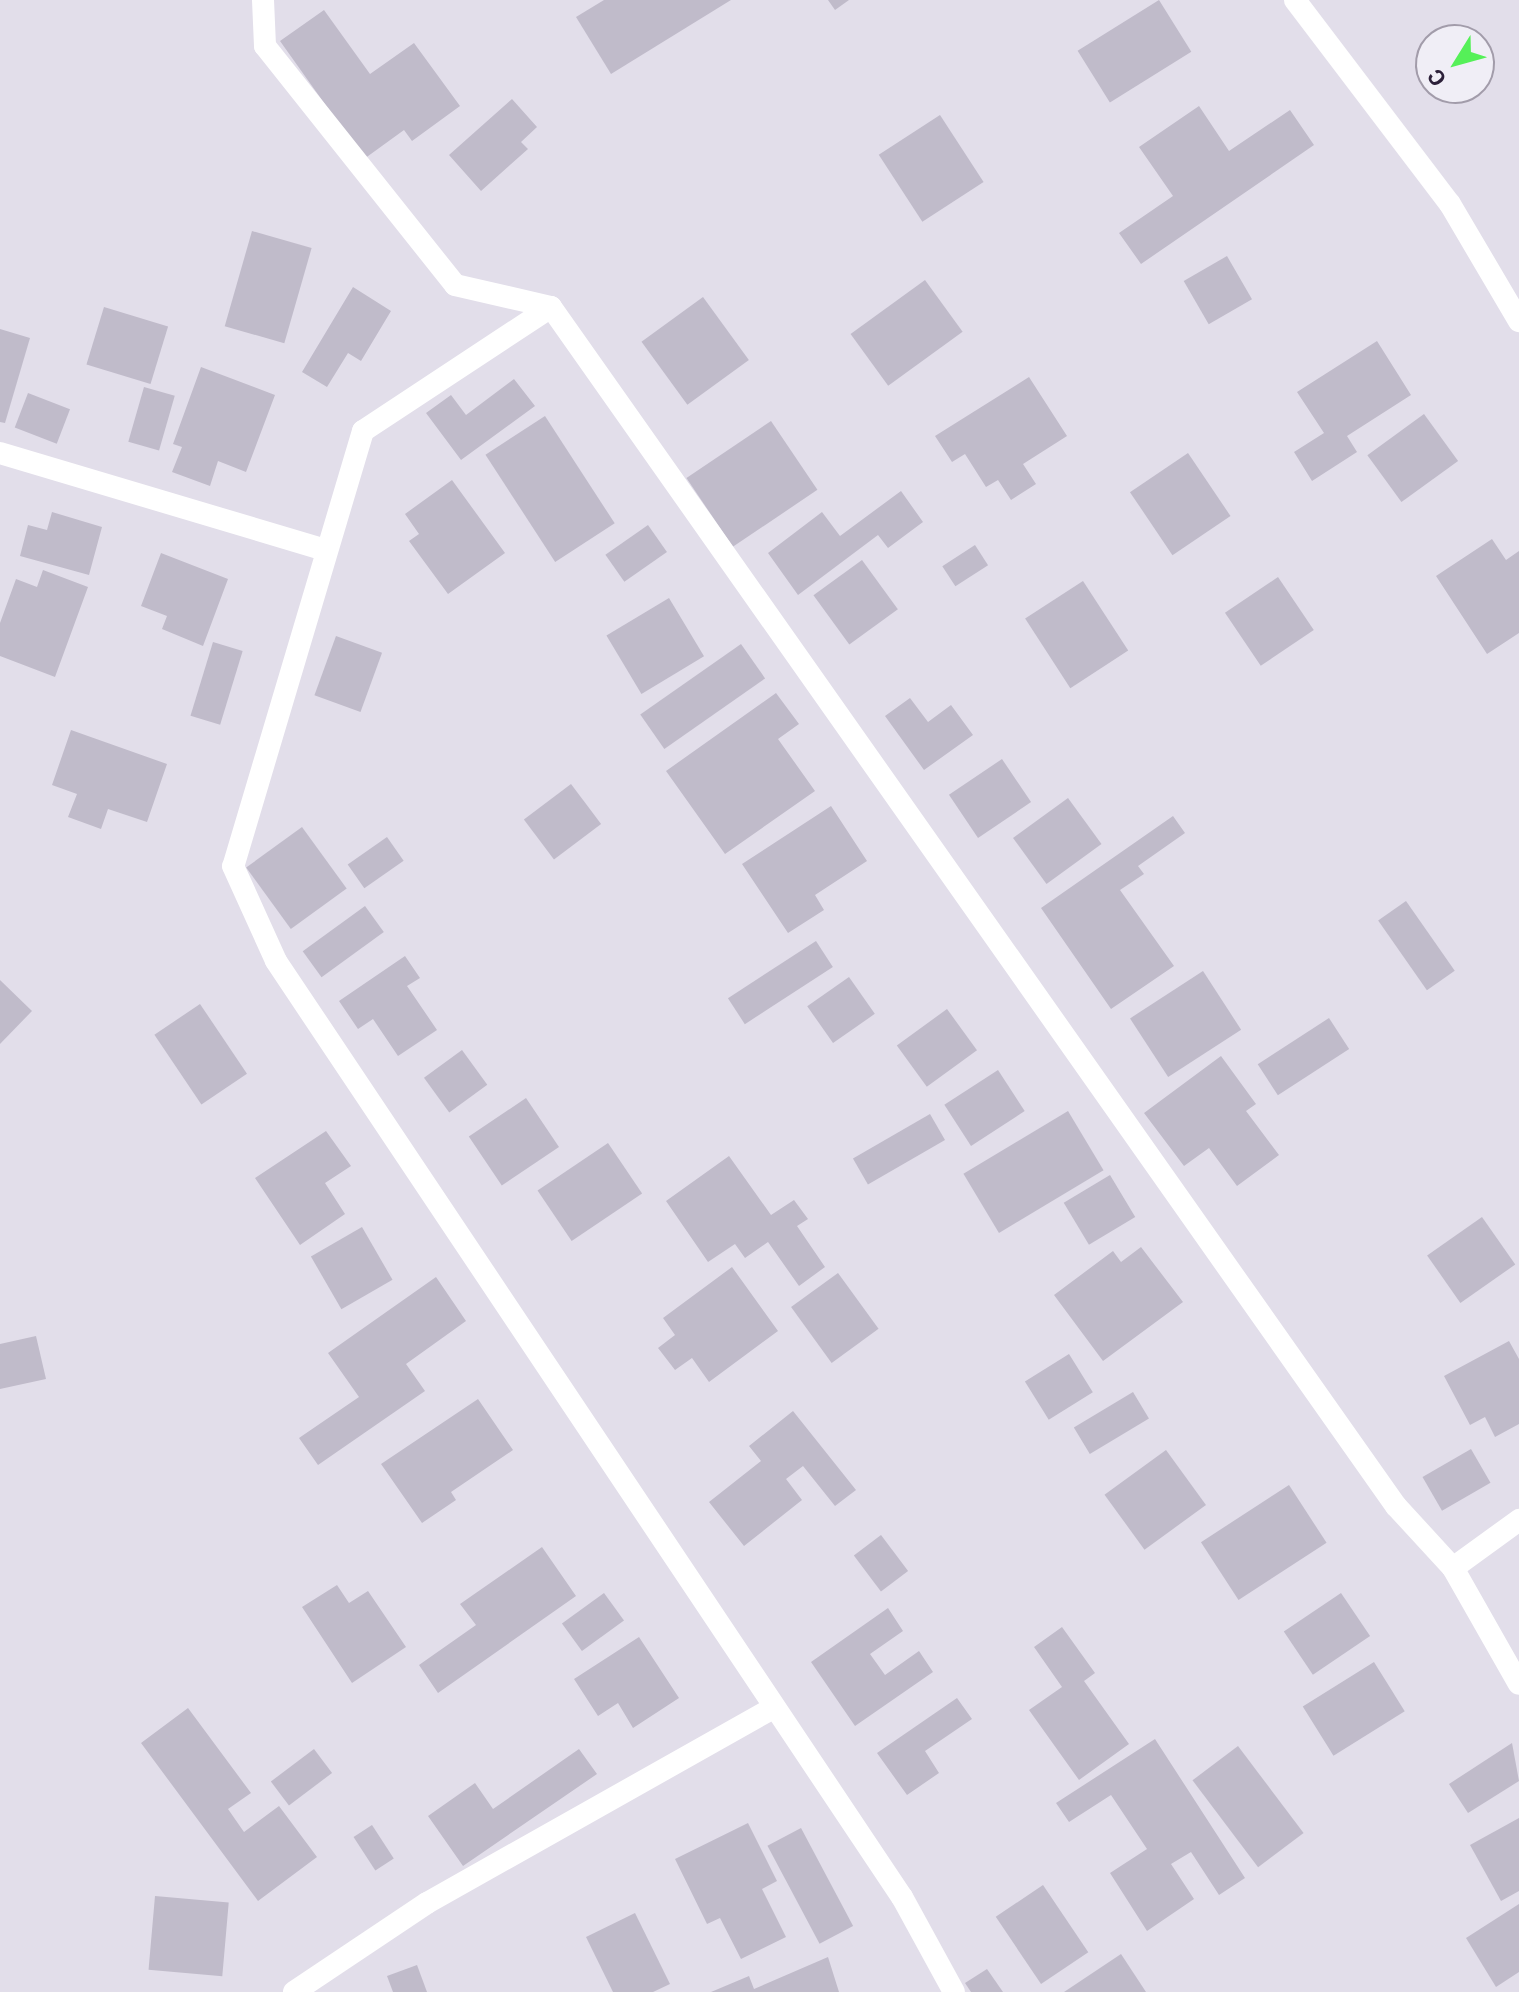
<!DOCTYPE html>
<meta charset="utf-8">
<style>
body{margin:0}
#map{position:relative;width:1519px;height:1992px;overflow:hidden;background:#e2deea;font-family:Roboto,sans-serif}
div>[style]{position:absolute}
.building>*{inset:0;background:#c0bbca;transform-origin:0 0}
.service>*{height:22px;margin:-11px;padding:0 11px;transform-origin:11px;border-radius:11px;background:#fff}
.minor>*{height:22px;margin:-11px;padding:0 11px;transform-origin:11px;border-radius:11px;background:#fff}
span{translate:-50% -50%;white-space:nowrap;text-align:center;line-height:1.15;-webkit-text-stroke:8px #f0eef6;paint-order:stroke}
.north{position:absolute;left:1415px;top:24px;width:80px;height:80px;box-sizing:border-box;background:#f0eef6;border:2px solid #a29caa;border-radius:50%;rotate:233deg;font-size:22px;font-weight:700;line-height:32px;text-align:center;color:#2c2039}
.north::after{content:'';display:block;margin:auto;width:28px;height:36px;background:#55f058;clip-path:polygon(50% 0,100% 100%,50% 72%,0 100%)}
</style>
<div id="map">
<div class="building">
<i style="clip-path:polygon(604px 0,731px 0,611px 74px,576px 17px)"></i>
<i style="clip-path:polygon(828px 0,849px 0,835px 10px)"></i>
<i style="left:1159px;top:0;width:61px;height:96px;rotate:58deg"></i>
<i style="clip-path:polygon(324px 10px,370px 74px,414px 43px,460px 106px,412px 141px,404px 130px,364px 159px,280px 41px)"></i>
<i style="clip-path:polygon(512px 99px,537px 127px,521px 142px,528px 149px,481px 191px,449px 155px)"></i>
<i style="clip-path:polygon(1199px 106px,1229px 151px,1290px 110px,1314px 145px,1141px 264px,1119px 233px,1173px 196px,1139px 147px)"></i>
<i style="left:940px;top:115px;width:80px;height:73px;rotate:57deg"></i>
<i style="left:252px;top:231px;width:62px;height:99px;rotate:16deg"></i>
<i style="left:1227px;top:256px;width:50px;height:50px;rotate:60deg"></i>
<i style="left:925px;top:280px;width:64px;height:92px;rotate:54deg"></i>
<i style="clip-path:polygon(353px 287px,391px 311px,361px 361px,348px 353px,327px 387px,302px 372px)"></i>
<i style="left:703px;top:297px;width:78px;height:76px;rotate:54deg"></i>
<i style="left:104px;top:307px;width:67px;height:60px;rotate:17deg"></i>
<i style="clip-path:polygon(0 329px,30px 338px,5px 423px,0 422px)"></i>
<i style="clip-path:polygon(1377px 341px,1411px 395px,1347px 436px,1357px 452px,1312px 481px,1294px 452px,1324px 433px,1297px 392px)"></i>
<i style="clip-path:polygon(201px 367px,275px 395px,246px 472px,218px 461px,210px 486px,172px 472px,182px 447px,173px 444px)"></i>
<i style="clip-path:polygon(1029px 377px,1067px 436px,1023px 464px,1036px 484px,1011px 500px,998px 480px,986px 487px,965px 454px,952px 462px,935px 436px)"></i>
<i style="clip-path:polygon(514px 379px,535px 406px,461px 460px,426px 413px,451px 395px,466px 415px)"></i>
<i style="left:144px;top:387px;width:32px;height:57px;rotate:16deg"></i>
<i style="left:28px;top:393px;width:45px;height:37px;rotate:21deg"></i>
<i style="left:1424px;top:414px;width:58px;height:70px;rotate:54deg"></i>
<i style="left:545px;top:416px;width:128px;height:71px;rotate:57deg"></i>
<i style="left:771px;top:421px;width:83px;height:102px;rotate:56deg"></i>
<i style="left:1188px;top:453px;width:76px;height:70px;rotate:56deg"></i>
<i style="clip-path:polygon(452px 480px,505px 553px,448px 594px,409px 541px,419px 534px,405px 514px)"></i>
<i style="clip-path:polygon(901px 491px,923px 522px,888px 548px,878px 535px,798px 595px,768px 553px,822px 512px,840px 536px)"></i>
<i style="clip-path:polygon(52px 512px,102px 527px,89px 575px,20px 556px,28px 525px,47px 530px)"></i>
<i style="left:648px;top:525px;width:33px;height:52px;rotate:55deg"></i>
<i style="clip-path:polygon(1492px 539px,1506px 560px,1519px 551px,1519px 633px,1487px 654px,1436px 576px)"></i>
<i style="left:975px;top:545px;width:24px;height:39px;rotate:57deg"></i>
<i style="clip-path:polygon(161px 553px,228px 579px,203px 646px,162px 629px,167px 616px,141px 606px)"></i>
<i style="left:862px;top:560px;width:61px;height:60px;rotate:54deg"></i>
<i style="clip-path:polygon(43px 570px,88px 587px,55px 677px,0 656px,0 623px,16px 579px,37px 587px)"></i>
<i style="left:1278px;top:577px;width:64px;height:64px;rotate:56deg"></i>
<i style="left:1083px;top:581px;width:83px;height:69px;rotate:57deg"></i>
<i style="left:669px;top:598px;width:68px;height:73px;rotate:59deg"></i>
<i style="left:336px;top:636px;width:49px;height:63px;rotate:20deg"></i>
<i style="left:213px;top:642px;width:31px;height:77px;rotate:17deg"></i>
<i style="left:741px;top:644px;width:42px;height:123px;rotate:55deg"></i>
<i style="clip-path:polygon(776px 693px,799px 724px,778px 739px,815px 791px,725px 854px,666px 771px)"></i>
<i style="clip-path:polygon(910px 698px,928px 722px,951px 705px,973px 735px,924px 770px,885px 716px)"></i>
<i style="clip-path:polygon(71px 730px,167px 764px,147px 822px,108px 809px,101px 829px,68px 817px,77px 794px,52px 785px)"></i>
<i style="left:1002px;top:759px;width:52px;height:64px;rotate:56deg"></i>
<i style="left:571px;top:784px;width:50px;height:59px;rotate:53deg"></i>
<i style="left:1068px;top:798px;width:57px;height:68px;rotate:54deg"></i>
<i style="clip-path:polygon(831px 806px,867px 861px,815px 895px,824px 910px,788px 933px,742px 864px)"></i>
<i style="clip-path:polygon(1173px 816px,1185px 833px,1138px 866px,1144px 874px,1120px 890px,1174px 966px,1111px 1009px,1041px 908px)"></i>
<i style="left:302px;top:827px;width:76px;height:69px;rotate:54deg"></i>
<i style="left:387px;top:837px;width:29px;height:48px;rotate:55deg"></i>
<i style="left:1406px;top:901px;width:85px;height:34px;rotate:55deg"></i>
<i style="left:365px;top:906px;width:32px;height:77px;rotate:54deg"></i>
<i style="left:816px;top:941px;width:31px;height:105px;rotate:57deg"></i>
<i style="clip-path:polygon(405px 956px,420px 978px,407px 986px,437px 1030px,398px 1056px,373px 1019px,358px 1029px,339px 1001px)"></i>
<i style="left:1203px;top:971px;width:70px;height:87px;rotate:57deg"></i>
<i style="left:849px;top:977px;width:45px;height:51px;rotate:55deg"></i>
<i style="clip-path:polygon(0 980px,32px 1011px,0 1044px)"></i>
<i style="left:200px;top:1004px;width:84px;height:55px;rotate:56deg"></i>
<i style="left:947px;top:1009px;width:51px;height:62px;rotate:54deg"></i>
<i style="left:1329px;top:1018px;width:37px;height:85px;rotate:57deg"></i>
<i style="left:462px;top:1050px;width:43px;height:47px;rotate:54deg"></i>
<i style="clip-path:polygon(1221px 1056px,1256px 1104px,1246px 1111px,1279px 1155px,1237px 1186px,1209px 1148px,1184px 1166px,1144px 1113px)"></i>
<i style="left:998px;top:1070px;width:49px;height:64px;rotate:57deg"></i>
<i style="left:526px;top:1098px;width:59px;height:69px;rotate:56deg"></i>
<i style="left:1068px;top:1111px;width:69px;height:122px;rotate:59deg"></i>
<i style="left:930px;top:1114px;width:30px;height:89px;rotate:60deg"></i>
<i style="clip-path:polygon(326px 1131px,351px 1166px,325px 1183px,345px 1214px,300px 1245px,255px 1178px)"></i>
<i style="left:608px;top:1143px;width:61px;height:85px;rotate:56deg"></i>
<i style="clip-path:polygon(729px 1156px,771px 1215px,794px 1200px,808px 1219px,797px 1226px,825px 1267px,799px 1286px,768px 1242px,745px 1258px,735px 1244px,708px 1262px,666px 1201px)"></i>
<i style="left:1110px;top:1175px;width:49px;height:54px;rotate:59deg"></i>
<i style="left:1482px;top:1217px;width:58px;height:67px;rotate:55deg"></i>
<i style="left:362px;top:1227px;width:61px;height:59px;rotate:60deg"></i>
<i style="clip-path:polygon(1141px 1247px,1183px 1302px,1103px 1361px,1054px 1295px,1113px 1251px,1121px 1262px)"></i>
<i style="clip-path:polygon(732px 1267px,778px 1331px,709px 1382px,692px 1358px,675px 1370px,658px 1348px,675px 1335px,663px 1318px)"></i>
<i style="left:838px;top:1273px;width:69px;height:58px;rotate:54deg"></i>
<i style="clip-path:polygon(436px 1277px,466px 1321px,406px 1364px,425px 1391px,318px 1465px,299px 1438px,359px 1397px,328px 1353px)"></i>
<i style="clip-path:polygon(36px 1336px,46px 1379px,0 1389px,0 1344px)"></i>
<i style="clip-path:polygon(1509px 1341px,1519px 1359px,1519px 1424px,1495px 1437px,1485px 1417px,1470px 1425px,1444px 1376px)"></i>
<i style="left:1069px;top:1354px;width:45px;height:52px;rotate:58deg"></i>
<i style="left:1133px;top:1392px;width:31px;height:69px;rotate:59deg"></i>
<i style="clip-path:polygon(478px 1399px,513px 1450px,451px 1492px,456px 1500px,422px 1523px,381px 1464px)"></i>
<i style="clip-path:polygon(793px 1411px,856px 1490px,835px 1506px,803px 1466px,786px 1479px,802px 1500px,744px 1546px,709px 1502px,761px 1461px,749px 1446px)"></i>
<i style="left:1471px;top:1449px;width:39px;height:56px;rotate:60deg"></i>
<i style="left:1166px;top:1450px;width:68px;height:76px;rotate:54deg"></i>
<i style="left:1289px;top:1485px;width:69px;height:105px;rotate:57deg"></i>
<i style="left:881px;top:1535px;width:45px;height:34px;rotate:53deg"></i>
<i style="clip-path:polygon(542px 1547px,576px 1596px,438px 1693px,419px 1665px,476px 1625px,460px 1604px)"></i>
<i style="clip-path:polygon(337px 1585px,349px 1603px,368px 1591px,406px 1647px,352px 1683px,302px 1607px)"></i>
<i style="left:604px;top:1593px;width:34px;height:52px;rotate:54deg"></i>
<i style="left:1341px;top:1593px;width:52px;height:69px;rotate:56deg"></i>
<i style="clip-path:polygon(888px 1608px,903px 1631px,870px 1654px,885px 1675px,919px 1651px,933px 1672px,855px 1726px,811px 1662px)"></i>
<i style="clip-path:polygon(1062px 1627px,1095px 1673px,1084px 1681px,1129px 1744px,1079px 1780px,1029px 1710px,1062px 1687px,1034px 1647px)"></i>
<i style="clip-path:polygon(639px 1637px,679px 1698px,633px 1728px,618px 1703px,598px 1716px,574px 1679px)"></i>
<i style="left:1374px;top:1662px;width:58px;height:84px;rotate:58deg"></i>
<i style="clip-path:polygon(957px 1698px,972px 1719px,925px 1751px,939px 1773px,907px 1795px,877px 1753px)"></i>
<i style="clip-path:polygon(188px 1708px,251px 1793px,228px 1809px,244px 1832px,279px 1806px,317px 1857px,258px 1901px,141px 1743px)"></i>
<i style="clip-path:polygon(1155px 1739px,1245px 1878px,1219px 1895px,1191px 1852px,1171px 1864px,1194px 1899px,1147px 1931px,1110px 1873px,1147px 1849px,1111px 1795px,1069px 1822px,1056px 1803px)"></i>
<i style="clip-path:polygon(1512px 1743px,1519px 1781px,1468px 1813px,1449px 1784px)"></i>
<i style="left:1238px;top:1746px;width:109px;height:57px;rotate:53deg"></i>
<i style="left:314px;top:1749px;width:30px;height:54px;rotate:53deg"></i>
<i style="clip-path:polygon(579px 1749px,597px 1774px,463px 1866px,428px 1816px,475px 1783px,493px 1809px)"></i>
<i style="clip-path:polygon(1519px 1818px,1519px 1891px,1501px 1901px,1470px 1845px)"></i>
<i style="clip-path:polygon(748px 1823px,777px 1881px,762px 1889px,786px 1937px,741px 1959px,720px 1918px,707px 1924px,675px 1859px)"></i>
<i style="left:372px;top:1825px;width:40px;height:22px;rotate:57deg"></i>
<i style="left:801px;top:1828px;width:111px;height:38px;rotate:62deg"></i>
<i style="left:1043px;top:1885px;width:81px;height:57px;rotate:56deg"></i>
<i style="left:155px;top:1896px;width:74px;height:74px;rotate:5deg"></i>
<i style="clip-path:polygon(1519px 1904px,1519px 1972px,1496px 1987px,1466px 1938px)"></i>
<i style="clip-path:polygon(635px 1913px,670px 1984px,653px 1992px,613px 1992px,586px 1937px)"></i>
<i style="clip-path:polygon(1121px 1954px,1146px 1992px,1064px 1992px)"></i>
<i style="clip-path:polygon(828px 1957px,839px 1992px,711px 1992px,749px 1976px,754px 1989px)"></i>
<i style="clip-path:polygon(417px 1965px,427px 1992px,393px 1992px,387px 1976px)"></i>
<i style="clip-path:polygon(987px 1969px,1003px 1992px,971px 1992px,965px 1983px)"></i>
</div>
<div class="service">
<i style="left:263px;top:0;width:46px;rotate:87.5deg"></i>
<i style="left:265px;top:46px;width:305px;rotate:51.5deg"></i>
</div>
<div class="minor">
<i style="left:1295px;top:0;width:256px;rotate:52.8deg"></i>
<i style="left:1450px;top:204px;width:136px;rotate:59.5deg"></i>
<i style="left:455px;top:285px;width:98px;rotate:12.9deg"></i>
<i style="left:551px;top:307px;width:1467px;rotate:54.83deg"></i>
<i style="left:1396px;top:1506px;width:84px;rotate:47.4deg"></i>
<i style="left:1453px;top:1568px;width:133px;rotate:60.4deg"></i>
<i style="left:551px;top:307px;width:225px;rotate:146.6deg"></i>
<i style="left:363px;top:431px;width:454px;rotate:106.6deg"></i>
<i style="left:233px;top:866px;width:104px;rotate:65.6deg"></i>
<i style="left:276px;top:961px;width:1126px;rotate:56.23deg"></i>
<i style="left:902px;top:1897px;width:108px;rotate:61.3deg"></i>
<i style="left:0;top:453px;width:339px;rotate:16.6deg"></i>
<i style="left:1453px;top:1568px;width:82px;rotate:-36deg"></i>
<i style="left:294px;top:1992px;width:160px;rotate:-33.8deg"></i>
<i style="left:427px;top:1903px;width:394px;rotate:-29.4deg"></i>
</div>
<div class="north">С</div>
</div>
